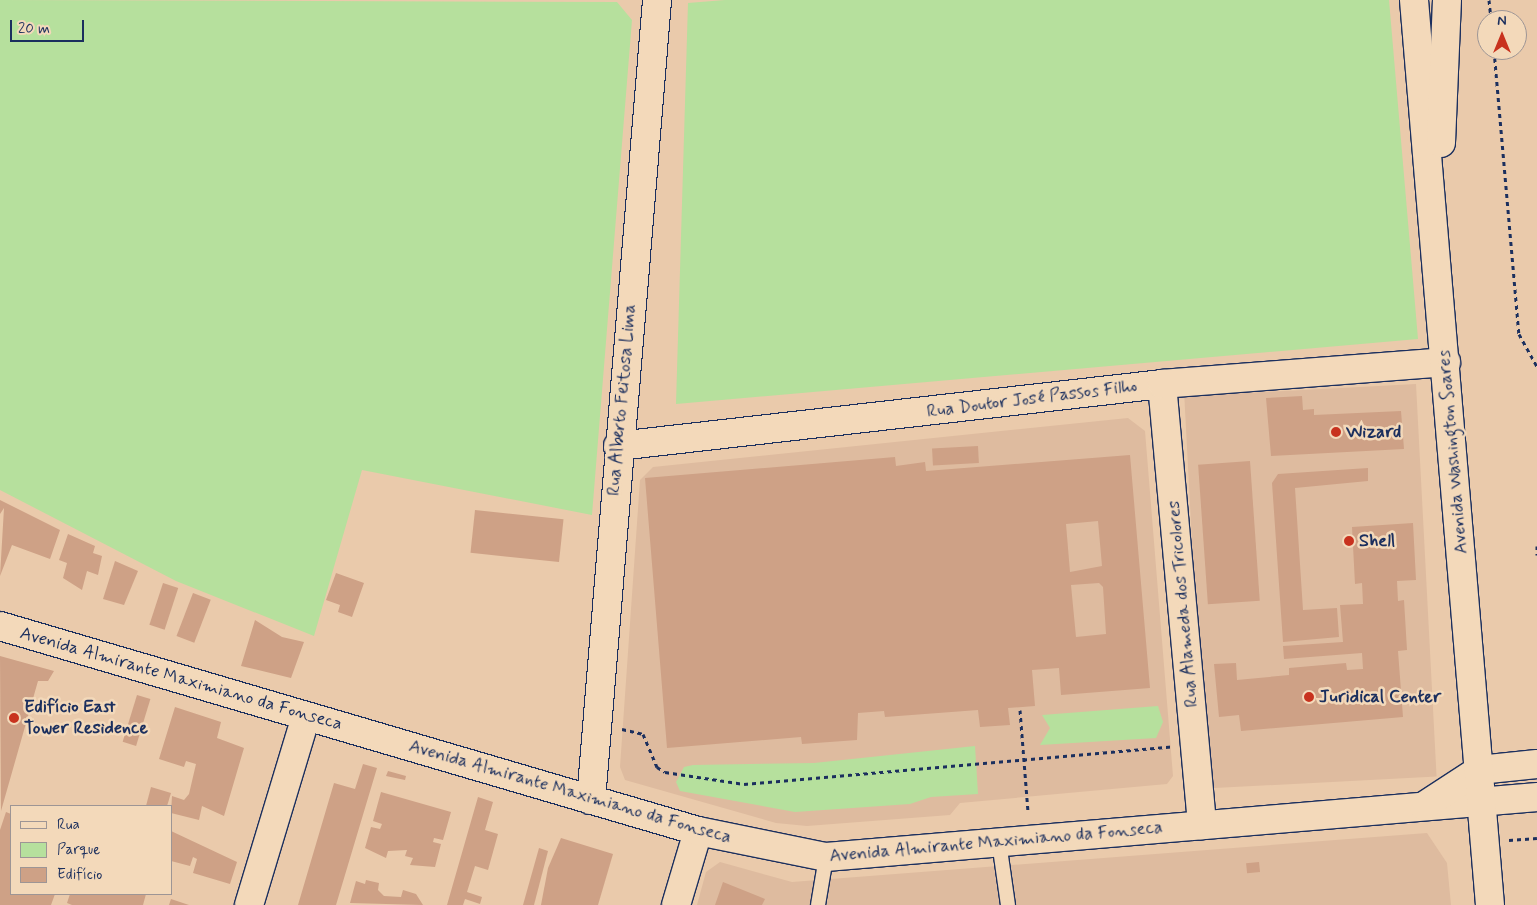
<!DOCTYPE html>
<meta charset="utf-8">
<style>
body{margin:0}
#map{position:relative;width:1537px;height:905px;overflow:hidden;background:#eacaab;font-family:Mynerve,sans-serif}
div>[style]{position:absolute}
.built>*{inset:0;background:#debb9f;transform-origin:0 0}
.green>*{inset:0;background:#b6e09d}
.building>*{inset:0;background:#cea186;transform-origin:0 0}
.path>*{height:3px;margin-top:-1.5px;transform-origin:0;background:repeating-linear-gradient(90deg,#1b2f5e 0 4px,transparent 0 8px)}
.roads{filter:drop-shadow(1px 0 #1b2f5e) drop-shadow(-1px 0 #1b2f5e) drop-shadow(0 1px #1b2f5e) drop-shadow(0 -1px #1b2f5e)}
.lane>*{height:14px;margin:-7px;padding:0 7px;transform-origin:7px;border-radius:7px;background:#f3d9ba}
.street>*{height:28px;margin:-14px;padding:0 14px;transform-origin:14px;border-radius:14px;background:#f3d9ba}
.secondary>*{height:28px;margin:-14px;padding:0 14px;transform-origin:14px;border-radius:14px;background:#f3d9ba}
.highway>*{height:28px;margin:-14px;padding:0 14px;transform-origin:14px;border-radius:14px;background:#f3d9ba}
.dots>*{width:14px;height:14px;translate:-50% -50%;box-sizing:border-box;border:2px solid #f3d9ba;border-radius:50%}
span{translate:-50% -50%;white-space:nowrap;text-align:center;line-height:1.15;-webkit-text-stroke:5px #f3d9ba;paint-order:stroke}
.street-label{font-size:18px;color:#1b2f5e}
.poi-label{font-size:18px;color:#1b2f5e;font-weight:700}
.left{translate:0 -50%;text-align:left}
.legend{position:absolute;left:10px;top:805px;width:162px;height:90px;box-sizing:border-box;background:#f3d9ba;border:1px solid #9d9595;margin:0;padding:6px 9px;list-style:none;font-size:15px;color:#1b2f5e}
.legend li{display:flex;align-items:center;gap:10px;height:25px}
.legend b{width:25px;border:1px solid #9d9595}
.north{position:absolute;left:1477px;top:10px;width:50px;height:50px;box-sizing:border-box;background:#f3d9ba;border:1px solid #9d9595;border-radius:50%;rotate:0deg;font-size:14px;font-weight:700;line-height:20px;text-align:center;color:#1b2f5e}
.north::after{content:'';display:block;margin:auto;width:18px;height:22px;background:#c8321e;clip-path:polygon(50% 0,100% 100%,50% 72%,0 100%)}
.scale{position:absolute;left:10px;top:20px;width:74px;height:22px;box-sizing:border-box;border:2px solid #1b2f5e;border-top:0;padding-left:6px;font-size:15px;line-height:18px;white-space:nowrap;color:#1b2f5e;-webkit-text-stroke:4px #f3d9ba;paint-order:stroke}
</style>
<div id="map">
<div class="built">
<i style="left:1416px;top:384px;width:393px;height:232px;rotate:87deg"></i>
<i style="clip-path:polygon(1128px 418px,1145px 431px,1173px 776px,1167px 784px,960px 803px,950px 815px,807px 826px,776px 823px,625px 780px,620px 767px,640px 480px,653px 467px)"></i>
<i style="clip-path:polygon(1427px 833px,1447px 863px,1451px 905px,697px 905px,706px 872px,720px 862px,792px 882px)"></i>
</div>
<div class="green">
<i style="clip-path:polygon(0 0,617px 2px,632px 20px,592px 515px,362px 470px,314px 636px,176px 581px,0 490px)"></i>
<i style="clip-path:polygon(725px 0,1389px 0,1418px 339px,676px 404px,688px 3px)"></i>
<i style="clip-path:polygon(1158px 706px,1163px 722px,1156px 738px,1040px 745px,1050px 728px,1042px 715px)"></i>
<i style="clip-path:polygon(975px 746px,978px 794px,931px 797px,910px 804px,795px 812px,680px 791px,676px 782px,684px 767px,693px 765px,814px 763px)"></i>
</div>
<div class="building">
<i style="clip-path:polygon(1302px 396px,1303px 410px,1314px 409px,1314px 415px,1401px 411px,1404px 449px,1271px 456px,1266px 398px)"></i>
<i style="left:978px;top:446px;width:17px;height:46px;rotate:87deg"></i>
<i style="clip-path:polygon(evenodd,1130px 455px,1150px 688px,1061px 695px,1059px 668px,1032px 670px,1035px 706px,1008px 708px,1010px 725px,980px 727px,978px 710px,885px 717px,884px 711px,858px 713px,857px 740px,802px 744px,801px 737px,667px 748px,645px 478px,895px 457px,896px 466px,925px 462px,926px 471px,1130px 455px,1098px 521px,1102px 566px,1070px 572px,1066px 524px,1098px 521px,1130px 455px,1099px 583px,1103px 587px,1106px 634px,1076px 637px,1071px 585px,1099px 583px)"></i>
<i style="left:1250px;top:461px;width:140px;height:52px;rotate:86deg"></i>
<i style="clip-path:polygon(1368px 468px,1368px 481px,1295px 488px,1303px 610px,1337px 608px,1339px 637px,1283px 642px,1272px 483px,1278px 474px)"></i>
<i style="clip-path:polygon(0 500px,60px 530px,50px 559px,12px 545px,0 576px,4px 508px,0 514px)"></i>
<i style="left:475px;top:510px;width:89px;height:43px;rotate:6deg"></i>
<i style="clip-path:polygon(1413px 523px,1416px 580px,1397px 581px,1398px 601px,1404px 600px,1407px 650px,1398px 651px,1403px 717px,1241px 731px,1239px 715px,1219px 717px,1214px 664px,1236px 663px,1237px 680px,1289px 675px,1289px 668px,1346px 663px,1347px 670px,1363px 669px,1362px 653px,1284px 659px,1283px 646px,1343px 642px,1340px 605px,1363px 604px,1362px 583px,1355px 584px,1352px 527px)"></i>
<i style="clip-path:polygon(68px 534px,95px 546px,93px 553px,102px 556px,98px 575px,87px 571px,82px 590px,63px 578px,67px 563px,59px 560px)"></i>
<i style="clip-path:polygon(115px 561px,138px 571px,124px 605px,103px 599px)"></i>
<i style="clip-path:polygon(336px 573px,364px 583px,352px 617px,338px 612px,340px 605px,326px 600px)"></i>
<i style="left:163px;top:583px;width:16px;height:44px;rotate:18deg"></i>
<i style="left:193px;top:593px;width:19px;height:46px;rotate:21deg"></i>
<i style="clip-path:polygon(255px 620px,282px 637px,304px 642px,291px 678px,241px 666px)"></i>
<i style="clip-path:polygon(0 656px,54px 671px,48px 681px,38px 681px,1px 811px)"></i>
<i style="left:137px;top:695px;width:14px;height:49px;rotate:17deg"></i>
<i style="clip-path:polygon(175px 707px,221px 722px,217px 738px,244px 748px,224px 816px,202px 806px,199px 820px,171px 813px,172px 796px,184px 800px,189px 794px,196px 764px,186px 761px,184px 767px,159px 759px)"></i>
<i style="clip-path:polygon(363px 764px,377px 768px,336px 905px,298px 905px,334px 783px,355px 789px)"></i>
<i style="clip-path:polygon(388px 771px,406px 776px,405px 780px,386px 776px)"></i>
<i style="clip-path:polygon(151px 787px,171px 793px,167px 806px,146px 806px)"></i>
<i style="clip-path:polygon(381px 792px,451px 812px,443px 840px,434px 838px,433px 842px,441px 844px,435px 867px,410px 865px,413px 858px,405px 856px,407px 850px,388px 851px,386px 858px,365px 848px,371px 827px,380px 829px,382px 824px,373px 821px)"></i>
<i style="clip-path:polygon(478px 797px,493px 802px,485px 830px,498px 834px,488px 870px,475px 866px,467px 892px,482px 897px,480px 904px,465px 899px,463px 905px,447px 905px)"></i>
<i style="clip-path:polygon(6px 812px,11px 814px,11px 894px,55px 894px,51px 905px,0 905px,0 830px)"></i>
<i style="clip-path:polygon(171px 831px,237px 862px,230px 884px,193px 873px,197px 859px,193px 857px,190px 866px,171px 861px)"></i>
<i style="clip-path:polygon(561px 838px,613px 854px,598px 905px,541px 905px,548px 868px)"></i>
<i style="clip-path:polygon(539px 848px,548px 851px,534px 905px,523px 905px)"></i>
<i style="left:1259px;top:862px;width:10px;height:13px;rotate:84deg"></i>
<i style="clip-path:polygon(366px 880px,379px 883px,378px 890px,384px 896px,401px 897px,403px 890px,416px 894px,423px 905px,350px 903px,356px 881px,365px 884px)"></i>
<i style="clip-path:polygon(723px 882px,765px 899px,762px 905px,715px 905px)"></i>
<i style="clip-path:polygon(70px 894px,146px 894px,143px 905px,72px 905px,67px 903px)"></i>
<i style="clip-path:polygon(171px 899px,189px 905px,169px 905px)"></i>
</div>
<div class="path">
<i style="left:1489px;top:0;width:20px;rotate:84deg"></i>
<i style="left:1494px;top:50px;width:285px;rotate:85deg"></i>
<i style="left:1519px;top:334px;width:37px;rotate:61deg"></i>
<i style="left:1537px;top:546px;width:9px;rotate:90deg"></i>
<i style="left:1020px;top:710px;width:101px;rotate:85.5deg"></i>
<i style="left:622px;top:729px;width:22px;rotate:13deg"></i>
<i style="left:643px;top:734px;width:36px;rotate:67deg"></i>
<i style="left:657px;top:767px;width:9px;rotate:32deg"></i>
<i style="left:665px;top:772px;width:80px;rotate:8.6deg"></i>
<i style="left:744px;top:784px;width:429px;rotate:-5deg"></i>
<i style="left:1509px;top:840px;width:28px;rotate:-4deg"></i>
</div>
<div class="roads">
<div class="lane">
<i style="left:999px;top:842px;width:64px;rotate:81.9deg"></i>
<i style="left:818px;top:905px;width:49px;rotate:-80.5deg"></i>
</div>
<div class="street">
<i style="left:1162px;top:384px;width:443px;rotate:84.8deg"></i>
<i style="left:618px;top:446px;width:548px;rotate:-6.5deg"></i>
<i style="left:1162px;top:384px;width:285px;rotate:-4.4deg"></i>
<i style="left:591px;top:800px;width:803px;rotate:-85.28deg"></i>
<i style="left:249px;top:905px;width:197px;rotate:-73.2deg"></i>
<i style="left:676px;top:905px;width:77px;rotate:-73.4deg"></i>
</div>
<div class="secondary">
<i style="left:0;top:626px;width:727px;rotate:16.37deg"></i>
<i style="left:698px;top:831px;width:131px;rotate:11.5deg"></i>
<i style="left:826px;top:857px;width:714px;rotate:-4.82deg"></i>
<i style="left:1424px;top:806px;width:66px;rotate:-33.2deg"></i>
<i style="left:1479px;top:770px;width:58px;rotate:-5.9deg"></i>
</div>
<div class="highway">
<i style="left:1414px;top:0;width:908px;rotate:85.2deg"></i>
<i style="left:1441px;top:143px;width:143px;rotate:-87.6deg"></i>
</div>
</div>
<div class="dots">
<i style="left:1336px;top:432px;background:#c8321e"></i>
<i style="left:1349px;top:541px;background:#c8321e"></i>
<i style="left:1309px;top:697px;background:#c8321e"></i>
<i style="left:14px;top:718px;background:#c8321e"></i>
</div>
<div class="street-label">
<span style="left:1032px;top:399px;rotate:-7deg">Rua Doutor José Passos Filho</span>
<span style="left:622px;top:400px;rotate:-85deg">Rua Alberto Feitosa Lima</span>
<span style="left:1453px;top:452px;rotate:-95deg">Avenida Washington Soares</span>
<span style="left:1183px;top:604px;rotate:-95deg">Rua Alameda dos Tricolores</span>
<span style="left:181px;top:679px;rotate:16deg">Avenida Almirante Maximiano da Fonseca</span>
<span style="left:570px;top:792px;rotate:16deg">Avenida Almirante Maximiano da Fonseca</span>
<span style="left:996px;top:842px;rotate:-5deg">Avenida Almirante Maximiano da Fonseca</span>
</div>
<div class="poi-label">
<span class="left" style="left:1346px;top:432px">Wizard</span>
<span class="left" style="left:1359px;top:541px">Shell</span>
<span class="left" style="left:1319px;top:697px">Juridical Center</span>
<span class="left" style="left:24px;top:718px">Edifício East<br>Tower Residence</span>
</div>
<ul class="legend">
<li><b style="height:6px;background:#f3d9ba"></b>Rua</li>
<li><b style="height:14px;background:#b6e09d"></b>Parque</li>
<li><b style="height:14px;background:#cea186"></b>Edifício</li>
</ul>
<div class="north">N</div>
<div class="scale">20 m</div>
</div>
